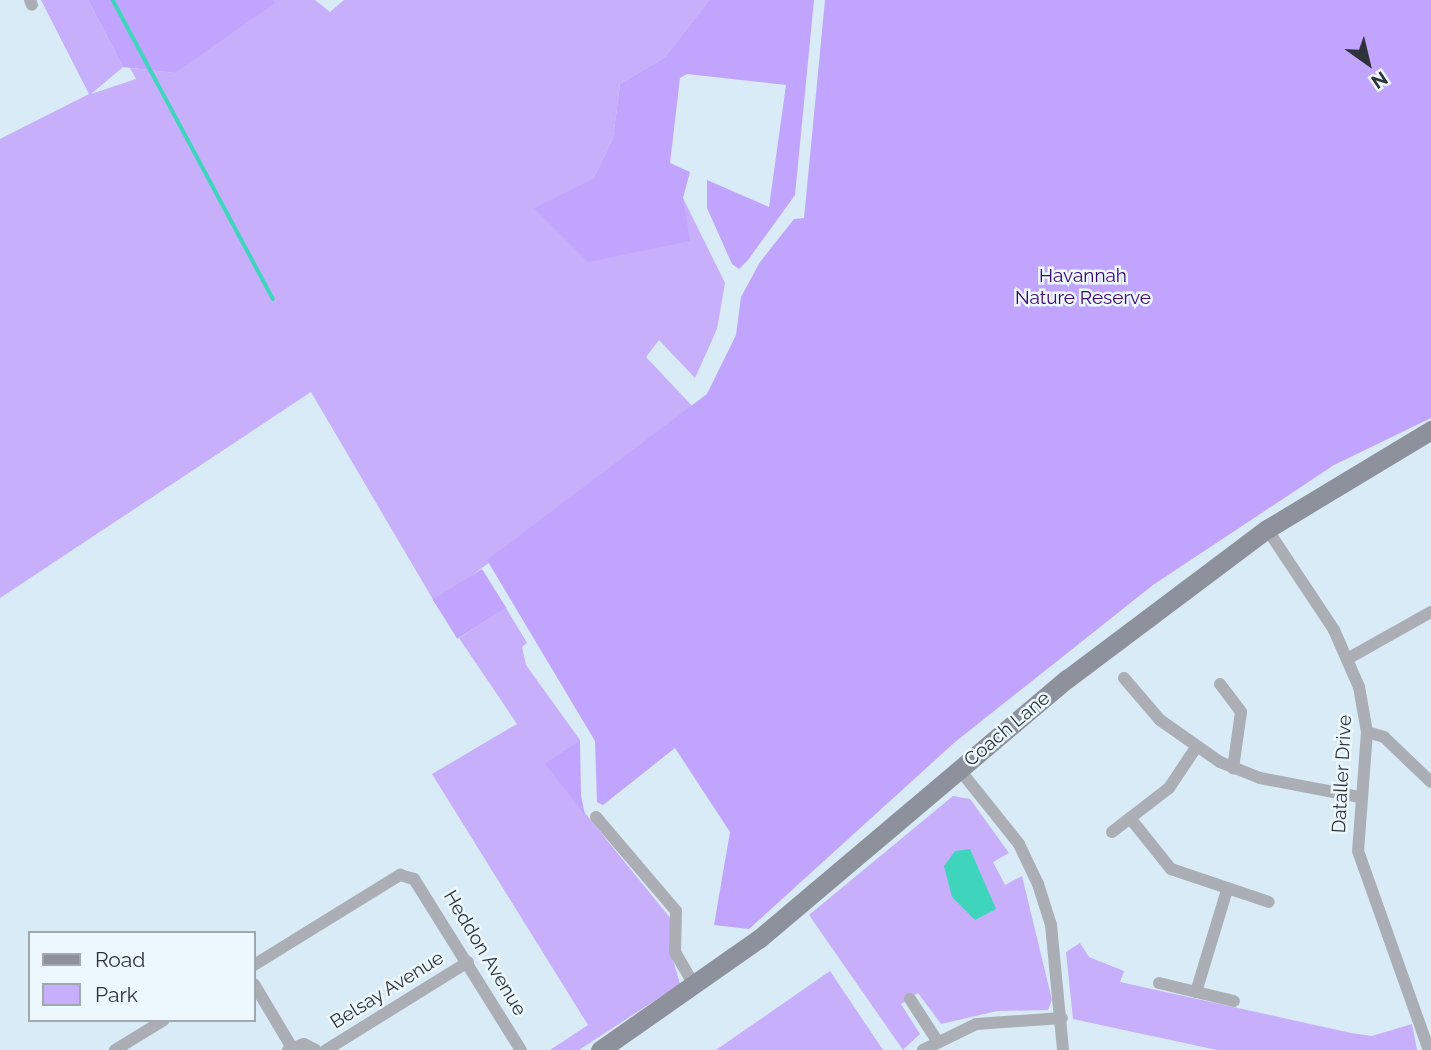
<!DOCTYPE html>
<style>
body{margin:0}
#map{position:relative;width:1431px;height:1050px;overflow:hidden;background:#d9ebf7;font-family:Raleway,sans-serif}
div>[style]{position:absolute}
.green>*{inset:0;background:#c7affb}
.forest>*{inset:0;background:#c1a4fd;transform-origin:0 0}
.water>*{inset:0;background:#3ed5bc}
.stream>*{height:3.5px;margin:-1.75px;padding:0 1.75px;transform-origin:1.75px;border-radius:1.75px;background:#3ed5bc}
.street>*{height:12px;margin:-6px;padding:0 6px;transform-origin:6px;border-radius:6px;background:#abaeb5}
.secondary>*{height:19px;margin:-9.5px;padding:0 9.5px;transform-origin:9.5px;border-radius:9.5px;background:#8d919c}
span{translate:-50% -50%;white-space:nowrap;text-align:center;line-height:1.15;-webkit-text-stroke:5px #ecf7fe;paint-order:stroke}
.park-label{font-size:19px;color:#3d0572}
.street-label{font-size:19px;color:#2d3338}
.legend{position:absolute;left:28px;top:931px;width:228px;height:91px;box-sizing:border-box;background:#ecf7fe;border:2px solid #a0a9af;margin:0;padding:9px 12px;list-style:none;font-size:21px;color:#2d3338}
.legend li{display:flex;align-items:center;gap:14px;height:35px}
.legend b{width:35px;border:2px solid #a0a9af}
.north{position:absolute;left:1333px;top:28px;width:70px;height:70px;-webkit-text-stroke:5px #ecf7fe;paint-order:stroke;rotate:146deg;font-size:19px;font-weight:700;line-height:28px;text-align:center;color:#2d3338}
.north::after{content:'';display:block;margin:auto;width:24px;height:32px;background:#2d3338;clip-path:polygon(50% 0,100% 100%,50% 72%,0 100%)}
</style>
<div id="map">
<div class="green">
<i style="clip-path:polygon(41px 0,88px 0,123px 67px,91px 94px,136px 79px,130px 68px,175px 73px,273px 0,315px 0,330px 12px,344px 0,709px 0,665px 57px,620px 84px,613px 138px,593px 179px,683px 198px,725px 283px,717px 329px,695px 378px,659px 340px,646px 357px,695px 409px,435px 603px,311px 392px,0 598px,0 139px,89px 94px)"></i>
<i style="clip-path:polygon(506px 608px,527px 643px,522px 647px,526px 665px,580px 740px,546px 765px,671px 919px,670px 949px,680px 984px,579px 1050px,550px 1050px,588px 1025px,432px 774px,517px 724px,459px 638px)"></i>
<i style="clip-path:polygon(953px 796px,970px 799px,1009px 853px,993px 862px,1005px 885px,1022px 876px,1052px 1000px,1048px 1010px,997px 1011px,941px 1024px,918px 993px,901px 1004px,920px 1034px,903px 1050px,809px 915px)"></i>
<i style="clip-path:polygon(1080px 943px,1089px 957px,1124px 971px,1120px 982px,1351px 1033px,1372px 1036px,1412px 1024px,1417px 1050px,1217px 1050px,1073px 1019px,1066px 952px)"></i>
<i style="clip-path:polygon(830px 971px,883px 1050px,716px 1050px)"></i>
</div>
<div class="forest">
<i style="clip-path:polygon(88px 0,273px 0,275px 3px,175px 73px,123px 67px)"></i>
<i style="clip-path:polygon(709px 0,814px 0,795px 195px,748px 260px,739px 269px,732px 264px,707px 208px,707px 180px,769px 207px,786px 85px,687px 74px,680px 78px,670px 163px,690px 172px,683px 198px,690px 241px,588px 262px,534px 208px,593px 179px,613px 138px,620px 84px,665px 57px)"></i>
<i style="clip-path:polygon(825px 0,1431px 0,1431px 418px,1334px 465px,1153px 585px,955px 742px,749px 929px,714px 925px,730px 832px,675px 748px,603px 805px,597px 802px,595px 741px,487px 560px,707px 394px,736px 335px,741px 297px,760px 262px,794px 219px,804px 218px)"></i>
<i style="left:482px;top:569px;width:46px;height:58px;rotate:58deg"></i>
<i style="clip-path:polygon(580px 740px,581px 795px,585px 815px,545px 764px)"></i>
</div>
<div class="water">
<i style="clip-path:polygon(970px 849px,996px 909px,975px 920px,952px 897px,944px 866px,955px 851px)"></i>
</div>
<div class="stream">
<i style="left:113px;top:0;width:339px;rotate:61.8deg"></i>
</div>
<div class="street">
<i style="left:30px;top:0;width:5px;rotate:68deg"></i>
<i style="left:1267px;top:529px;width:121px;rotate:56.4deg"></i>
<i style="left:1334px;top:630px;width:62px;rotate:66.3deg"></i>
<i style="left:1359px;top:687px;width:46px;rotate:79.9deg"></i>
<i style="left:1367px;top:732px;width:119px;rotate:94.3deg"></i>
<i style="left:1358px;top:851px;width:211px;rotate:70.4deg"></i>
<i style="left:1349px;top:658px;width:94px;rotate:-29.3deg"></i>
<i style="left:1124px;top:678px;width:55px;rotate:49.4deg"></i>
<i style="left:1160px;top:720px;width:73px;rotate:35deg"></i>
<i style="left:1220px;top:762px;width:43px;rotate:21.8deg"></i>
<i style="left:1260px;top:778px;width:102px;rotate:10.8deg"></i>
<i style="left:1220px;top:684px;width:35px;rotate:53deg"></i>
<i style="left:1241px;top:712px;width:57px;rotate:98.1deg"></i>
<i style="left:1367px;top:732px;width:18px;rotate:16deg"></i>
<i style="left:1384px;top:737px;width:65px;rotate:43.8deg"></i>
<i style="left:959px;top:769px;width:96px;rotate:51.3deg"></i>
<i style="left:1019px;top:844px;width:44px;rotate:64.6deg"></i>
<i style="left:1038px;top:884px;width:43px;rotate:72.4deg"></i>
<i style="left:1051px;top:925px;width:126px;rotate:84.5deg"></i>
<i style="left:596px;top:817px;width:123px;rotate:49.6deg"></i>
<i style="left:676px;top:911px;width:41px;rotate:91.4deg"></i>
<i style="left:675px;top:952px;width:39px;rotate:60deg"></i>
<i style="left:1130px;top:818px;width:65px;rotate:51.2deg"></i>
<i style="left:1171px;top:869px;width:103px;rotate:18.6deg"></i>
<i style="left:1112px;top:832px;width:72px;rotate:-37.7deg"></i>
<i style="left:1169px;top:788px;width:47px;rotate:-56.3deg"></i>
<i style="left:254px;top:965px;width:172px;rotate:-31.7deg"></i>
<i style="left:400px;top:875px;width:15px;rotate:16deg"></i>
<i style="left:414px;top:879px;width:202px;rotate:58deg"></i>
<i style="left:1159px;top:983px;width:77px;rotate:13.5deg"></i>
<i style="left:254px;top:984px;width:72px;rotate:59.2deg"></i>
<i style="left:1196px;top:992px;width:107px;rotate:-73.1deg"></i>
<i style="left:910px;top:999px;width:48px;rotate:57deg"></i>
<i style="left:115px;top:1050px;width:57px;rotate:-31.5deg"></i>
<i style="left:288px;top:1050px;width:17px;rotate:-21deg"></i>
<i style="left:304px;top:1044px;width:13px;rotate:27deg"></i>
<i style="left:326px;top:1050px;width:167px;rotate:-31.8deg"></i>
<i style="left:923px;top:1050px;width:59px;rotate:-26.1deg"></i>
<i style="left:976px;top:1024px;width:86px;rotate:-4deg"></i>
</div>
<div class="secondary">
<i style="left:600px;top:1050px;width:195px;rotate:-35deg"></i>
<i style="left:760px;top:938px;width:402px;rotate:-40.2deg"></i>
<i style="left:1067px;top:679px;width:250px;rotate:-36.9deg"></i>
<i style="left:1267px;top:529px;width:192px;rotate:-31.1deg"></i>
</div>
<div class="park-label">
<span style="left:1083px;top:287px">Havannah<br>Nature Reserve</span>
</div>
<div class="street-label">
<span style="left:1007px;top:729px;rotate:-40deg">Coach Lane</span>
<span style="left:1342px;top:774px;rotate:-87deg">Dataller Drive</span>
<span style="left:485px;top:953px;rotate:59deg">Heddon Avenue</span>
<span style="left:387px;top:990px;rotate:-32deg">Belsay Avenue</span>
</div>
<ul class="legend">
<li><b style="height:9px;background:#8d919c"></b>Road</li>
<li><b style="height:19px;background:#c7affb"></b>Park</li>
</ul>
<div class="north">N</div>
</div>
